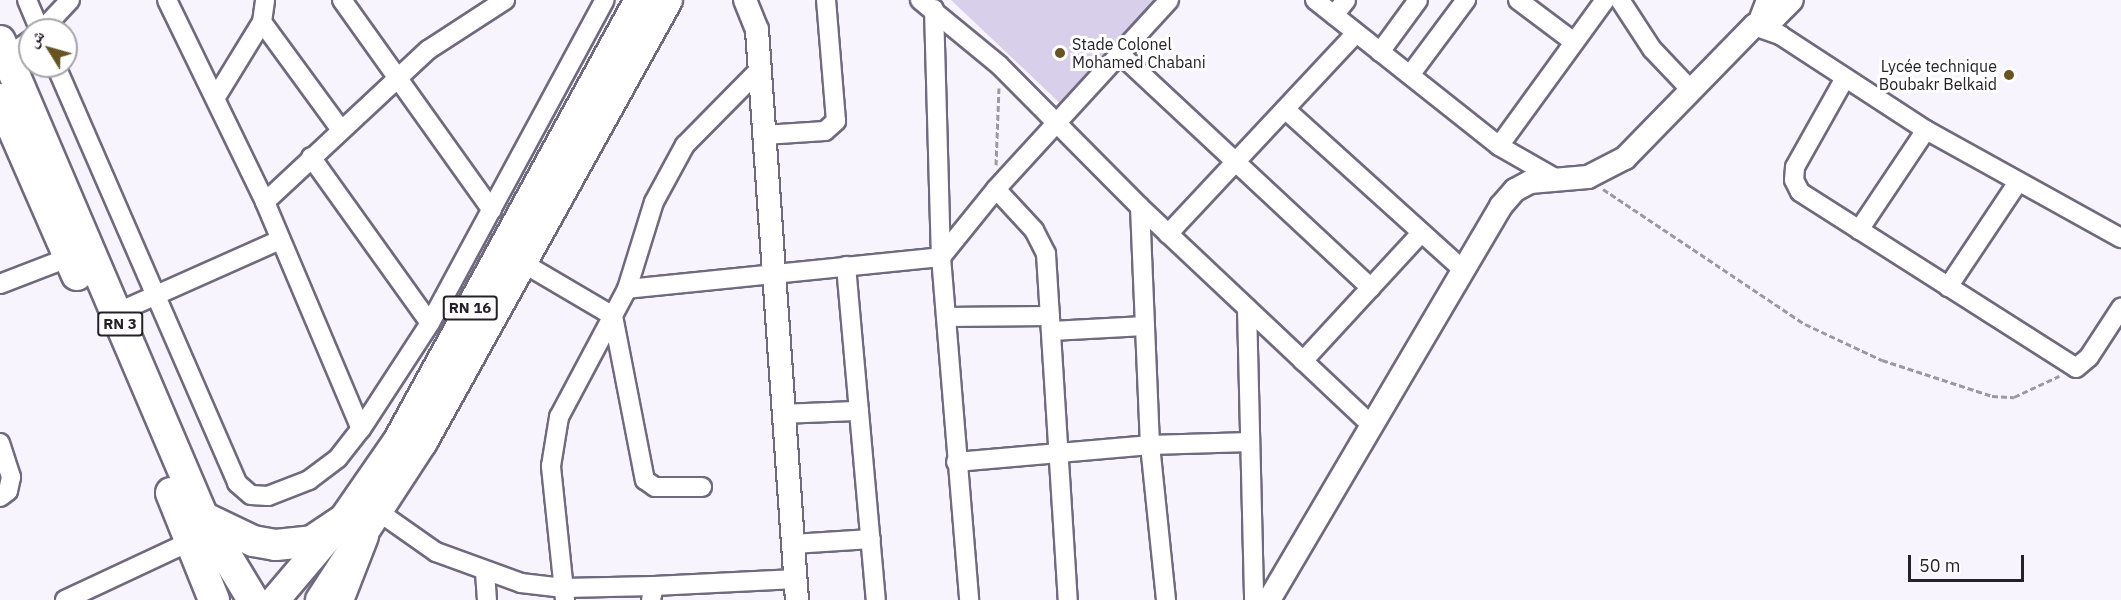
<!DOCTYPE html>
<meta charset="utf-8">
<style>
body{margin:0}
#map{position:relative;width:2121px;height:600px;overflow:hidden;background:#f7f4fd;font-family:"IBM Plex Sans","Noto Naskh Arabic",sans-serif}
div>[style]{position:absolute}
.green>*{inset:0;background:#d8cfeb}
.path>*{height:3px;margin-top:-1.5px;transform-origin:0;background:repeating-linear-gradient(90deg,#9c99a2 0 6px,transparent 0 9px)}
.roads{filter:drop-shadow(2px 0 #706a7e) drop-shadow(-2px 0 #706a7e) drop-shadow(0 2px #706a7e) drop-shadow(0 -2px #706a7e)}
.minor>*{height:18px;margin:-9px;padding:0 9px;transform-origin:9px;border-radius:9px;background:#fff}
.tertiary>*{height:22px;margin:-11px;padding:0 11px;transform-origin:11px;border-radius:11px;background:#fff}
.primary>*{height:28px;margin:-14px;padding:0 14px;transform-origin:14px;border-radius:14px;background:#fff}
.trunk>*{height:30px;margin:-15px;padding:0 15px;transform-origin:15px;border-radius:15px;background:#fff}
.dots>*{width:16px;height:16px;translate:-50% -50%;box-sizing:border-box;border:3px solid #fff;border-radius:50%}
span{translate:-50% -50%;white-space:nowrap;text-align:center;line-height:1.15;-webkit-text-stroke:6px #fff;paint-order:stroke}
.shield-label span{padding:2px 4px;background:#fff;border:2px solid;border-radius:4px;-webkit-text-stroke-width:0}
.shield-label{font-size:15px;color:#242129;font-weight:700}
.poi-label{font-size:16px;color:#242129}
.left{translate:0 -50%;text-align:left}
.right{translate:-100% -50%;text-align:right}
.north{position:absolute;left:18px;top:18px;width:60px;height:60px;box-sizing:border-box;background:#fff;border:2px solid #a7a6a9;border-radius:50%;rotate:307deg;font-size:16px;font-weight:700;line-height:24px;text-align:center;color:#242129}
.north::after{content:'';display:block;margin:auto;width:21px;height:27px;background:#665422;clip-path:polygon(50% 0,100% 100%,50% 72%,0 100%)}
.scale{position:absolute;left:1908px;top:555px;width:116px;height:27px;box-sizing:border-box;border:3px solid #242129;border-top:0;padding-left:8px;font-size:18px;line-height:21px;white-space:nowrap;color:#242129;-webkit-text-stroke:4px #fff;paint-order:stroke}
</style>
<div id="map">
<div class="green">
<i style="clip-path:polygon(951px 0,1163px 0,1063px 106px)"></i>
</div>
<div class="path">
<i style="left:996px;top:165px;width:77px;rotate:-87.8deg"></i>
<i style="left:1603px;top:189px;width:243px;rotate:33.8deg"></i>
<i style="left:1805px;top:324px;width:85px;rotate:25.1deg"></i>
<i style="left:1882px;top:360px;width:116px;rotate:18.1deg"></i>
<i style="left:1992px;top:396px;width:22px;rotate:3deg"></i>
<i style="left:2014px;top:397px;width:50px;rotate:-25deg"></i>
</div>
<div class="roads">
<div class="minor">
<i style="left:27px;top:0;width:33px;rotate:67deg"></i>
<i style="left:167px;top:0;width:225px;rotate:64.1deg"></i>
<i style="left:265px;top:202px;width:246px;rotate:67.1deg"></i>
<i style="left:342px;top:0;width:258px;rotate:54.5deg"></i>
<i style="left:920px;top:0;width:102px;rotate:39.4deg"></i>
<i style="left:999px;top:65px;width:200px;rotate:45.2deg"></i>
<i style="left:1140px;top:207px;width:319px;rotate:43.3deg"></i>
<i style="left:1315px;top:0;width:235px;rotate:38.4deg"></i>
<i style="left:1499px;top:146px;width:64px;rotate:29.7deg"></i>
<i style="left:1518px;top:0;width:70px;rotate:36.9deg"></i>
<i style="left:1620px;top:0;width:59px;rotate:56.9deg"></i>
<i style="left:1652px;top:49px;width:55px;rotate:46.5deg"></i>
<i style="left:934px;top:9px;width:248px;rotate:88.4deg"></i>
<i style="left:941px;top:257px;width:344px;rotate:85.3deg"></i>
<i style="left:1334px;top:15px;width:19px;rotate:-51deg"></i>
<i style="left:262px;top:22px;width:134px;rotate:53.8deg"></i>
<i style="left:1754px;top:26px;width:28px;rotate:19deg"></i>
<i style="left:1780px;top:35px;width:174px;rotate:33.1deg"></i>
<i style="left:1926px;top:130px;width:223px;rotate:29deg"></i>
<i style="left:42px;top:30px;width:41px;rotate:-47deg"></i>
<i style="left:1380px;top:52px;width:64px;rotate:-53.8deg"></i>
<i style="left:1120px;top:54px;width:343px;rotate:43deg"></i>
<i style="left:7px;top:57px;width:29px;rotate:-36deg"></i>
<i style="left:56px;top:66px;width:455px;rotate:66.5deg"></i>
<i style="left:237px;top:483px;width:18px;rotate:41deg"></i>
<i style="left:251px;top:495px;width:17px;rotate:3deg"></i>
<i style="left:268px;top:496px;width:44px;rotate:-21.3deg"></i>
<i style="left:309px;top:480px;width:36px;rotate:-37deg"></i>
<i style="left:338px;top:458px;width:37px;rotate:-52deg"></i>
<i style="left:361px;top:429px;width:126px;rotate:-56.9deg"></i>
<i style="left:430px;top:323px;width:367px;rotate:-61.6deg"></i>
<i style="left:1410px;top:75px;width:94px;rotate:-53.3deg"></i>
<i style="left:1845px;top:78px;width:102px;rotate:119.3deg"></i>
<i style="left:1795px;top:167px;width:13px;rotate:94deg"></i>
<i style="left:1794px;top:180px;width:13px;rotate:63deg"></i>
<i style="left:1800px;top:192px;width:327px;rotate:32.5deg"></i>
<i style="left:2076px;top:368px;width:17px;rotate:-40deg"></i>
<i style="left:2089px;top:357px;width:59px;rotate:-56.9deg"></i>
<i style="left:216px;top:97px;width:88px;rotate:-58.5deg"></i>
<i style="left:262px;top:22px;width:22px;rotate:-82deg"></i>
<i style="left:1285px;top:109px;width:240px;rotate:42.1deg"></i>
<i style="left:764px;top:135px;width:61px;rotate:-3.8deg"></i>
<i style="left:825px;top:131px;width:15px;rotate:-42deg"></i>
<i style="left:836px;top:121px;width:121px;rotate:-94.7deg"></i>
<i style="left:1499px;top:146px;width:180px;rotate:-54deg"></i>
<i style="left:311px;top:157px;width:204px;rotate:54.4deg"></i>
<i style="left:996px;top:189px;width:56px;rotate:47.2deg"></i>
<i style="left:1034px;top:230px;width:27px;rotate:63deg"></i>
<i style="left:1046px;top:254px;width:347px;rotate:86.4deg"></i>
<i style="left:265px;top:202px;width:223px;rotate:-43deg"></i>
<i style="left:428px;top:50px;width:92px;rotate:-33deg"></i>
<i style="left:1140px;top:207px;width:238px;rotate:87.6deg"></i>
<i style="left:1150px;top:445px;width:156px;rotate:84.1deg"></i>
<i style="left:1859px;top:230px;width:120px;rotate:-56.2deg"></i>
<i style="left:1168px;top:234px;width:275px;rotate:-46.9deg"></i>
<i style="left:523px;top:263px;width:104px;rotate:30.5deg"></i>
<i style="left:613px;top:316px;width:167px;rotate:79deg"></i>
<i style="left:645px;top:480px;width:12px;rotate:35deg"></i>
<i style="left:655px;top:487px;width:47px"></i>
<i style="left:846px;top:266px;width:335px;rotate:84.9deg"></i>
<i style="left:0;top:284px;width:75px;rotate:-21.1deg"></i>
<i style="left:1948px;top:287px;width:126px;rotate:-56.3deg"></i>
<i style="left:627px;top:289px;width:316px;rotate:-5.8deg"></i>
<i style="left:941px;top:257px;width:87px;rotate:-51deg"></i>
<i style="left:996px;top:189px;width:256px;rotate:-47.5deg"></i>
<i style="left:1247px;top:308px;width:292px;rotate:88.6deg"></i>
<i style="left:116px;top:313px;width:180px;rotate:-24deg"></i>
<i style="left:946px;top:317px;width:104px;rotate:-0.6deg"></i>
<i style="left:1051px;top:331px;width:94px;rotate:-3deg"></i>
<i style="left:1303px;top:361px;width:174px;rotate:-47.3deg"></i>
<i style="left:783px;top:414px;width:76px;rotate:-2.3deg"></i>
<i style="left:0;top:443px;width:36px;rotate:72deg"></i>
<i style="left:11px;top:477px;width:14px;rotate:102deg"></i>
<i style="left:8px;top:491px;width:10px;rotate:143deg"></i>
<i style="left:956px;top:462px;width:195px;rotate:-5deg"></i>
<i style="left:1150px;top:445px;width:100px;rotate:-1.7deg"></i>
<i style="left:379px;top:512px;width:70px;rotate:35.1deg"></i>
<i style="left:436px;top:552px;width:90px;rotate:20deg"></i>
<i style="left:521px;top:583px;width:43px;rotate:6.6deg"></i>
<i style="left:564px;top:588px;width:90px;rotate:-1.3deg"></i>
<i style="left:793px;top:544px;width:78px;rotate:-3.7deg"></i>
<i style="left:485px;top:572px;width:28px;rotate:86deg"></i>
<i style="left:65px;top:600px;width:139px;rotate:-25.1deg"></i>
<i style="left:565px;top:600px;width:135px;rotate:-96deg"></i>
<i style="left:551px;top:466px;width:50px;rotate:-80.7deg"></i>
<i style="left:559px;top:417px;width:145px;rotate:-62deg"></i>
<i style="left:627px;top:289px;width:91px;rotate:-72.8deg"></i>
<i style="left:654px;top:202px;width:65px;rotate:-61.5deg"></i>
<i style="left:685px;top:145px;width:107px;rotate:-45.4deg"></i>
<i style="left:651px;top:600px;width:14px;rotate:-78deg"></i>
<i style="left:654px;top:586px;width:142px;rotate:-2.8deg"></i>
</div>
<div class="tertiary">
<i style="left:745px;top:0;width:32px;rotate:68deg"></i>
<i style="left:757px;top:30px;width:571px;rotate:85.99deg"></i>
<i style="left:1760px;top:21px;width:22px;rotate:-69deg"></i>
<i style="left:1269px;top:600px;width:457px;rotate:-59.5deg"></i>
<i style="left:1501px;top:206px;width:21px;rotate:-49deg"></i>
<i style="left:1515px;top:190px;width:17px;rotate:-28deg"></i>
<i style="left:1530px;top:182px;width:58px;rotate:-4.9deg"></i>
<i style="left:1588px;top:177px;width:42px;rotate:-27.2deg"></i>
<i style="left:1625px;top:158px;width:185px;rotate:-45.7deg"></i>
<i style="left:1754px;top:26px;width:22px;rotate:-22deg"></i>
<i style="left:1774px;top:18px;width:25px;rotate:-45deg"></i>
</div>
<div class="primary">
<i style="left:275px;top:600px;width:104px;rotate:-49.7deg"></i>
<i style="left:342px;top:521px;width:98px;rotate:-55.3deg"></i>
<i style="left:398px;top:440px;width:502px;rotate:-61.29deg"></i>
<i style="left:320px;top:600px;width:189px;rotate:-56.9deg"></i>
<i style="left:423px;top:442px;width:505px;rotate:-61deg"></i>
</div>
<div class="trunk">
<i style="left:0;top:41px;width:517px;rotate:66.9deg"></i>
<i style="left:203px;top:517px;width:97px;rotate:58.9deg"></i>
<i style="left:0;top:99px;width:192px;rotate:66.4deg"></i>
<i style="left:171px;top:493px;width:115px;rotate:68.1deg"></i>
<i style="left:203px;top:517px;width:55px;rotate:25.6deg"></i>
<i style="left:253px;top:541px;width:23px;rotate:10deg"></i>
<i style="left:276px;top:545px;width:36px;rotate:-6deg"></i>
<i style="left:312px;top:541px;width:36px;rotate:-34deg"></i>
<i style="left:338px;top:600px;width:69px;rotate:-68.7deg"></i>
</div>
</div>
<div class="dots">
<i style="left:1060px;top:53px;background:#665422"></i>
<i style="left:2009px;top:75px;background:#665422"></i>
</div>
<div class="shield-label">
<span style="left:470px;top:308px">RN 16</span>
<span style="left:120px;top:324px">RN 3</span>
</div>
<div class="poi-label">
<span class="left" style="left:1072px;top:53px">Stade Colonel<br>Mohamed Chabani</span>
<span class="right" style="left:1997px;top:75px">Lycée technique<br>Boubakr Belkaid</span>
</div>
<div class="north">ش</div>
<div class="scale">50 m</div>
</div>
